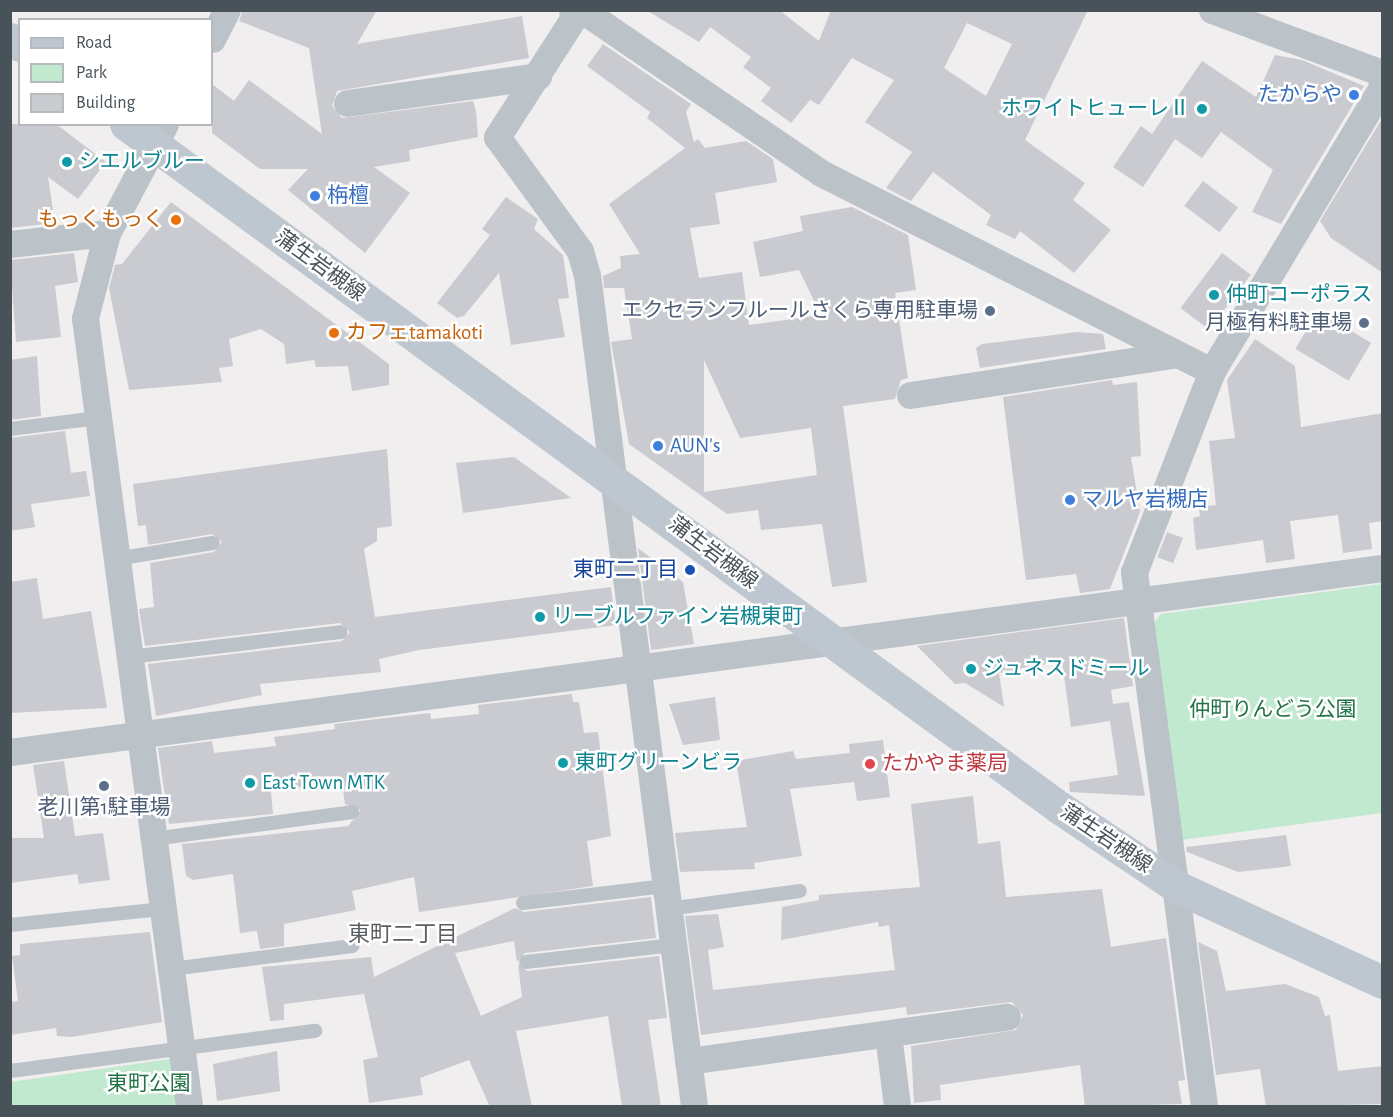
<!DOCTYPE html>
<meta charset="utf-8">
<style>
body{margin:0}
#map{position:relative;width:1393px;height:1117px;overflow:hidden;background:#f0eeee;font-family:"Alegreya Sans","Noto Sans JP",sans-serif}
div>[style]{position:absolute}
.green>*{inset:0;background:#c1e9cf}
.building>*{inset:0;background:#c9cbd0;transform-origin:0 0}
.lane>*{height:14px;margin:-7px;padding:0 7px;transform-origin:7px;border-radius:7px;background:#bbc3c9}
.street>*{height:27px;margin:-13.5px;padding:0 13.5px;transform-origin:13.5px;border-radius:13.5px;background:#bbc3c9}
.secondary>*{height:33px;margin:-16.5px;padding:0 16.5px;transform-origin:16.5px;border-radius:16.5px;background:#bec7d0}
.dots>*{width:16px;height:16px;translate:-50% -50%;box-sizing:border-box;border:3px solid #fff;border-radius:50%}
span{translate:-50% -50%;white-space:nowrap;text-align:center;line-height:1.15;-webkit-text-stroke:5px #fff;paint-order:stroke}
.shop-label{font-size:21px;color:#366cbe}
.right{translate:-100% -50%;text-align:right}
.left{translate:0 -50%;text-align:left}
.culture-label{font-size:21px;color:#0d838f}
.food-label{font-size:21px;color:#c56008}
.street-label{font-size:21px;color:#485259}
.service-label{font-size:21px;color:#4e5e75}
.transit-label{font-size:21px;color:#164399}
.park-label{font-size:21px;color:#227246}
.health-label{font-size:21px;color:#be3a42}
.neighbourhood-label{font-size:22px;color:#5b5f62}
.frame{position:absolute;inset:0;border:12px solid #485259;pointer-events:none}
.legend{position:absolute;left:18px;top:18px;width:195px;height:108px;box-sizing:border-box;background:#fff;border:2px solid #b6babd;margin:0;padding:8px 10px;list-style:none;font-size:18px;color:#485259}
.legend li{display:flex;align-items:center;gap:12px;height:30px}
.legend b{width:30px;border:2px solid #b6babd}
</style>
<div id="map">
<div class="green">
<i style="clip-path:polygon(1382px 584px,1382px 813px,1181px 840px,1152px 626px,1161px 614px)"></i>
<i style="clip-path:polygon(170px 1059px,177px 1106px,11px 1106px,10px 1082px)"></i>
</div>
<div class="building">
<i style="clip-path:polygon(243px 10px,377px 10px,357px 44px,522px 16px,529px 58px,337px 91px,332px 106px,342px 118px,473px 101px,476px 111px,478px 137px,409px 150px,410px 161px,374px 167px,410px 193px,365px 253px,288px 190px,308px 169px,260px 169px,212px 133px,212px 84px,234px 101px,249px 80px,322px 134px,309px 48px,239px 21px)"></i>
<i style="clip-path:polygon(evenodd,646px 10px,779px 10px,819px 41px,831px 10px,1088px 10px,1025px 140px,1085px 183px,1073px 200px,1111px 230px,1074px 273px,1020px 231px,1015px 239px,986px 225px,991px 215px,933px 172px,911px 201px,886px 188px,912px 152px,865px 122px,894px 80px,852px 58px,819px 105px,810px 100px,791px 123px,761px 101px,771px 88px,743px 67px,751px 57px,710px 27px,699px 42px,646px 10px,967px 23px,1012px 44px,986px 96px,944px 68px,967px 23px)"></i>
<i style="clip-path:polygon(evenodd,603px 44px,691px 104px,686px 112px,694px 142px,698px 139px,705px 148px,746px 141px,773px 159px,777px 182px,715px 193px,720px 224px,690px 228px,699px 278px,742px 272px,749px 325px,821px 315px,799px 270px,760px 277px,753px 242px,803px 231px,800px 216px,852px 207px,908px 235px,916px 290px,895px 293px,908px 378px,901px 380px,895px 399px,843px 406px,867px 582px,832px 587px,822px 524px,761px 530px,758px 510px,727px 514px,629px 444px,611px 342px,632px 339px,624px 288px,604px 288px,603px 276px,621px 268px,620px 256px,640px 254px,609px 204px,685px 148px,647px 118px,650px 112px,587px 66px,603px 44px,704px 360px,740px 438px,811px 428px,817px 475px,704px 492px,704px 360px)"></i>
<i style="clip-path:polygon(1275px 55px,1302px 60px,1364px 86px,1281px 224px,1252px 212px,1273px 170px,1221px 132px,1202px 158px,1175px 139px,1143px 187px,1113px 167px,1141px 126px,1152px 134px,1202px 61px,1256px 97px)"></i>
<i style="clip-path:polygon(1383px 117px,1383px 273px,1331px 238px,1320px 221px)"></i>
<i style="clip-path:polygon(10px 124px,56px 124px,106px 162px,78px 199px,48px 177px,55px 223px,10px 228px)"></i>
<i style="left:1203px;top:181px;width:44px;height:31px;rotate:37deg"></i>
<i style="clip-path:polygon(506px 197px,538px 219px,534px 229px,563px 255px,569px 298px,558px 299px,565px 337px,511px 345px,499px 273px,464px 316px,457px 318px,437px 303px,490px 235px,482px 229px)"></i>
<i style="clip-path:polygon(171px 202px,389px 364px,389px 385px,352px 391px,348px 366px,316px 367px,314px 360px,286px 364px,284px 344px,261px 329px,229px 339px,233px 366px,219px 368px,222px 382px,129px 390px,109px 288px,115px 265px,122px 264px)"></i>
<i style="clip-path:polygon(74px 253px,78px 282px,55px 286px,61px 337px,16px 342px,10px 260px)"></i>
<i style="left:1222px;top:253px;width:36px;height:69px;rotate:37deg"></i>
<i style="left:1318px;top:311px;width:62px;height:44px;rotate:31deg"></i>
<i style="clip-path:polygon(1077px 332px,1103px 334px,1106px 349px,980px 368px,976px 348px,982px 344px)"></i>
<i style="clip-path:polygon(1255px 339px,1295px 366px,1301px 427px,1383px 413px,1383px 521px,1369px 523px,1372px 549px,1343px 553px,1338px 515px,1290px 521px,1295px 559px,1266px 563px,1263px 540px,1196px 550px,1193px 518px,1200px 516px,1199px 507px,1216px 505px,1209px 441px,1235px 438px,1227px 380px)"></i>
<i style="clip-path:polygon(37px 356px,41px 416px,10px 420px,10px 360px)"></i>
<i style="clip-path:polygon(1112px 380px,1113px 385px,1137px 382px,1141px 456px,1131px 457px,1140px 512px,1110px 589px,1080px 593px,1076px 574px,1026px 580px,1003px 397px)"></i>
<i style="clip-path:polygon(65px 431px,71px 473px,86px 471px,90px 496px,31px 504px,35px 527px,10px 531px,10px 438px)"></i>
<i style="clip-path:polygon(387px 449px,392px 526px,377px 528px,377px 541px,364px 549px,375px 617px,611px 587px,616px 625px,419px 650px,379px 659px,381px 672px,260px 684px,262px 695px,156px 716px,148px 664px,342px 641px,350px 632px,340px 623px,145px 646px,139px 609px,154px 607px,150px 563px,214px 552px,222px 542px,212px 534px,148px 545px,146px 525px,138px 526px,133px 484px)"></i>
<i style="clip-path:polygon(514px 457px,571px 498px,463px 513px,456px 463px)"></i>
<i style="left:1167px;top:532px;width:17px;height:27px;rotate:21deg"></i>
<i style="clip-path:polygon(638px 548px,683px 582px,694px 644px,651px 650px)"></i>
<i style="clip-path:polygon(37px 578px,43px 619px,91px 611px,107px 708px,10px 713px,10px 582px)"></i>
<i style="clip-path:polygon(1124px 618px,1133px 686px,1111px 690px,1113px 704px,1129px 702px,1145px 796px,1070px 792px,1069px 782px,1118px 775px,1110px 721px,1071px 727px,1062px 661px,999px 673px,1004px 707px,965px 683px,955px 684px,917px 646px)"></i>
<i style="clip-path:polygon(572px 694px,573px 702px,579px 702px,584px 733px,598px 732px,611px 836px,587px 841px,593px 886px,419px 912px,414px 877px,352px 891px,356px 910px,284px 924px,284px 946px,260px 949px,257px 931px,240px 933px,233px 874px,193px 880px,186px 876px,182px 844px,348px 826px,361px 810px,345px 804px,342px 782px,271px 791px,273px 814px,169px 824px,158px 748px,212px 741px,214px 753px,276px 746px,274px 737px,335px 729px,334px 724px,430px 713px,431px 719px,479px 714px,478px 705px)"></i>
<i style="clip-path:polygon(715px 697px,720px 740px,683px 745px,669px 704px)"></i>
<i style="clip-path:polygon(883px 740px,890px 797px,857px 801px,854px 782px,790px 789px,802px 856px,754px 863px,755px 869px,680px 872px,675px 833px,747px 827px,736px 761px,793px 751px,796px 759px,850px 753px,849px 744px)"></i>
<i style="clip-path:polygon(64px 761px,75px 836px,103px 833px,110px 880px,79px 884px,77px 874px,10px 883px,10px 838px,44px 838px,33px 765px)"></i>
<i style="clip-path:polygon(973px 796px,978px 844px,1000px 841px,1006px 897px,1102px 889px,1111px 947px,1166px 938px,1185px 1080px,1178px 1081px,1182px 1104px,1085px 1107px,1080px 1065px,940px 1085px,941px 1100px,914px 1103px,911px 1046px,1016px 1030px,1023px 1015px,1012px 1002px,907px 1015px,906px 1007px,701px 1035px,685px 916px,718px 914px,724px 947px,708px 950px,713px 990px,895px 970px,889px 925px,879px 927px,878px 922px,781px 940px,782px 907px,819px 900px,819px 895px,920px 887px,911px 804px)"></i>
<i style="clip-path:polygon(1286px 835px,1291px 866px,1238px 872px,1187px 852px,1186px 847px)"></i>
<i style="clip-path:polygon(651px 897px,656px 938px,525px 953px,517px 962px,514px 941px,455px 953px,481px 1016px,522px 997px,518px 964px,527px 971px,659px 956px,667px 1018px,648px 1020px,661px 1107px,622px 1107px,608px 1016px,516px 1031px,532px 1107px,490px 1107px,469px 1060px,420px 1078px,423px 1095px,369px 1103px,363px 1060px,378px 1057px,364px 994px,284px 1004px,284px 1020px,270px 1021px,262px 967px,371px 957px,374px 977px,515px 908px,524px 912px)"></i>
<i style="clip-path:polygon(150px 932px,162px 1022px,72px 1037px,57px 1036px,56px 1028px,10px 1035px,10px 1002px,18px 1001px,12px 956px,20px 955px,20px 944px)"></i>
<i style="clip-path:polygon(1198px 942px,1217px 951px,1226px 991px,1285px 984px,1319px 997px,1325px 1016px,1330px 1015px,1338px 1071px,1383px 1066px,1383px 1104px,1266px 1107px,1260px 1069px,1216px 1075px)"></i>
<i style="clip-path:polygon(277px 1051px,280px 1091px,217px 1101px,213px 1064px)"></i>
</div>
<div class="lane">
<i style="left:10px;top:429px;width:89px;rotate:-7.1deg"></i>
<i style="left:116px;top:559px;width:98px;rotate:-9.4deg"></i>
<i style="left:129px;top:657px;width:213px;rotate:-6.7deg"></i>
<i style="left:153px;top:839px;width:201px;rotate:-7.7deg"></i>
<i style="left:523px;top:903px;width:143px;rotate:-6.8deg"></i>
<i style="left:668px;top:909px;width:133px;rotate:-7.8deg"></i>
<i style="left:10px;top:925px;width:154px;rotate:-6deg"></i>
<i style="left:526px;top:962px;width:148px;rotate:-6.6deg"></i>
<i style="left:171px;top:969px;width:183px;rotate:-7.2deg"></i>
<i style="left:10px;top:1071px;width:308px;rotate:-7.5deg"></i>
</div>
<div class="street">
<i style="left:572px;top:10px;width:13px;rotate:9deg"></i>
<i style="left:585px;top:12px;width:286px;rotate:34.3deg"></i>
<i style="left:821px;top:173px;width:438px;rotate:26.9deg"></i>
<i style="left:1212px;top:10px;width:181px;rotate:20.3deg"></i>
<i style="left:578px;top:11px;width:150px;rotate:122.7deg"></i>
<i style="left:497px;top:137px;width:141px;rotate:53.9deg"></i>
<i style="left:580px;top:251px;width:25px;rotate:74deg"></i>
<i style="left:587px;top:275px;width:838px;rotate:82.66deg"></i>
<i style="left:212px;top:39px;width:33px;rotate:-63deg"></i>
<i style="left:347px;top:103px;width:193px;rotate:-8deg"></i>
<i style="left:165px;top:124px;width:123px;rotate:118deg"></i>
<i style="left:107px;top:233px;width:88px;rotate:104.5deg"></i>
<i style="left:85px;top:318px;width:795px;rotate:82.48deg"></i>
<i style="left:10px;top:244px;width:98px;rotate:-6.5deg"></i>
<i style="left:910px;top:395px;width:270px;rotate:-8.7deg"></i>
<i style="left:10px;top:752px;width:1384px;rotate:-7.64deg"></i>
<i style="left:888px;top:1034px;width:73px;rotate:82.9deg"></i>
<i style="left:688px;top:1061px;width:322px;rotate:-7.9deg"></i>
<i style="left:1204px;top:1106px;width:539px;rotate:-97.47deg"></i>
<i style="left:1134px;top:572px;width:216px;rotate:-68.8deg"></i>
<i style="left:1212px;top:371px;width:331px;rotate:-59.1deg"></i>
</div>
<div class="secondary">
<i style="left:10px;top:39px;width:12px;rotate:31deg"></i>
<i style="left:126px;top:124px;width:1158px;rotate:36.22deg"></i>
<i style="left:1060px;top:808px;width:143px;rotate:33.9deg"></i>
<i style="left:1179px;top:888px;width:224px;rotate:24.8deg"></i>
</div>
<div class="dots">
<i style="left:1354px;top:95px;background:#3f7fe0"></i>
<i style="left:1202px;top:109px;background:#0f9aa8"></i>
<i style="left:67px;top:162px;background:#0f9aa8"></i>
<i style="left:315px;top:196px;background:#3f7fe0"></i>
<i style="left:176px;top:220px;background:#e8710a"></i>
<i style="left:1214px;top:295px;background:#0f9aa8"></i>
<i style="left:990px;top:311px;background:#5c6f8a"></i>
<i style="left:1364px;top:323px;background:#5c6f8a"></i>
<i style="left:334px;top:333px;background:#e8710a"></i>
<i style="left:658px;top:446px;background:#3f7fe0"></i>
<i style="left:1070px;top:500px;background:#3f7fe0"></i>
<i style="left:690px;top:570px;background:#1a4fb4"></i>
<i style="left:540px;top:617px;background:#0f9aa8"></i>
<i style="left:971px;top:669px;background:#0f9aa8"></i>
<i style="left:563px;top:763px;background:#0f9aa8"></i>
<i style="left:870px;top:764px;background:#e0444e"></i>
<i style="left:250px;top:783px;background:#0f9aa8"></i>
<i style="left:104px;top:786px;background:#5c6f8a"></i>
</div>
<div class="shop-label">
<span class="right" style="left:1342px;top:95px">たからや</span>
<span class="left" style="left:327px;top:196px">栴檀</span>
<span class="left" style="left:670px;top:446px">AUN's</span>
<span class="left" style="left:1082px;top:500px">マルヤ岩槻店</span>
</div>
<div class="culture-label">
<span class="right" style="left:1190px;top:109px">ホワイトヒューレⅡ</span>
<span class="left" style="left:79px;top:162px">シエルブルー</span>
<span class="left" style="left:1226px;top:295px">仲町コーポラス</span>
<span class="left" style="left:552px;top:617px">リーブルファイン岩槻東町</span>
<span class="left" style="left:983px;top:669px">ジュネスドミール</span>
<span class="left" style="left:575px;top:763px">東町グリーンビラ</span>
<span class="left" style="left:262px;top:783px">East Town MTK</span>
</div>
<div class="food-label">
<span class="right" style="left:164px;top:220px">もっくもっく</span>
<span class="left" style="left:346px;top:333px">カフェtamakoti</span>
</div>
<div class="street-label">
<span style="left:320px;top:266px;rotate:36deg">蒲生岩槻線</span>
<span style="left:713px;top:553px;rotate:37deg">蒲生岩槻線</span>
<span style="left:1106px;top:839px;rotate:34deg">蒲生岩槻線</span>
</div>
<div class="service-label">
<span class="right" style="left:978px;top:311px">エクセランフルールさくら専用駐車場</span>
<span class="right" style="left:1352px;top:323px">月極有料駐車場</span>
<span style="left:104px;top:808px">老川第1駐車場</span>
</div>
<div class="transit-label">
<span class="right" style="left:678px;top:570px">東町二丁目</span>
</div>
<div class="park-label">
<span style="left:1273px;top:710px">仲町りんどう公園</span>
<span style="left:149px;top:1084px">東町公園</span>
</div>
<div class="health-label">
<span class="left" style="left:882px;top:764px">たかやま薬局</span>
</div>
<div class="neighbourhood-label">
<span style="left:403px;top:935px">東町二丁目</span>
</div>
<div class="frame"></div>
<ul class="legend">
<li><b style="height:8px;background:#bec7d0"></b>Road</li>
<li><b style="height:16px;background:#c1e9cf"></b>Park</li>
<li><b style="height:16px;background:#c9cbd0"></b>Building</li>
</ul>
</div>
